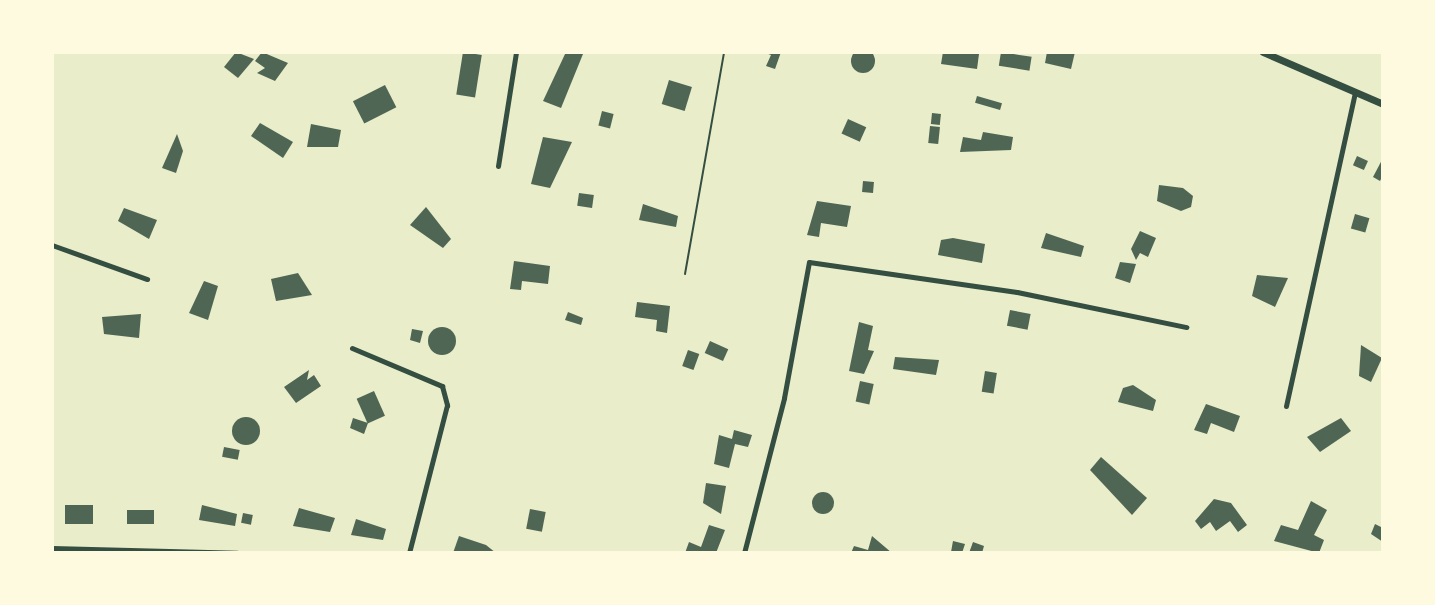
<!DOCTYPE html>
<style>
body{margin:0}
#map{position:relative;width:1435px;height:605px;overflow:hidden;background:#e9edc9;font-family:Jost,sans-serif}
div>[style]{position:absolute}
.building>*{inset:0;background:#4f6655;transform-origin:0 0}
.round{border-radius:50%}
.path>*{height:2px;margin:-1px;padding:0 1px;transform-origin:1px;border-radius:1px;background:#344e41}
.minor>*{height:5px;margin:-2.5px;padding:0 2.5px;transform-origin:2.5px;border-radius:2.5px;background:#344e41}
.secondary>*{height:7px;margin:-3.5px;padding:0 3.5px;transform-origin:3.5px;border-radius:3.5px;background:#344e41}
span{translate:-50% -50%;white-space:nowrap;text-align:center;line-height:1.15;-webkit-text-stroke:6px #fefae0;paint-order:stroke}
.frame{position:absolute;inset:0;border:54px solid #fefae0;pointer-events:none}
</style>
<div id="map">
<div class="building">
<i class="round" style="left:851px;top:49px;width:24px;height:24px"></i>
<i style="clip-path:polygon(236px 52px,254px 59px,238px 78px,224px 67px)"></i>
<i style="clip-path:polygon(262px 52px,288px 63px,275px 81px,257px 73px,265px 68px,255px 61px)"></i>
<i style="left:463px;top:52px;width:19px;height:43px;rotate:9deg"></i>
<i style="clip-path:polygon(566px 52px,583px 54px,561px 108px,543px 101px)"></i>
<i style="clip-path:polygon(763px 52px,781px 52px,775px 69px,766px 66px,771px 55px)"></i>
<i style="clip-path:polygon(943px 52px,979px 54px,977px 69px,941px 64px)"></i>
<i style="left:1001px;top:52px;width:31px;height:14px;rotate:9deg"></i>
<i style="clip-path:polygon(1047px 52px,1075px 52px,1071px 69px,1045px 63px)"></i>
<i style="left:669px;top:80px;width:24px;height:25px;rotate:17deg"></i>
<i style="left:385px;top:85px;width:25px;height:36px;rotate:63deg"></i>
<i style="left:977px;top:96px;width:26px;height:7px;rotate:16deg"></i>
<i style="left:602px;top:111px;width:12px;height:15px;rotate:14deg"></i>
<i style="left:932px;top:113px;width:9px;height:11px;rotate:6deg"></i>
<i style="left:848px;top:119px;width:20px;height:16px;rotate:24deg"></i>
<i style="clip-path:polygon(260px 123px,293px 142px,283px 158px,251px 136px)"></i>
<i style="clip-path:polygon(311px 124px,341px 130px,338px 147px,307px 147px)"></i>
<i style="left:930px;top:126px;width:10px;height:17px;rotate:6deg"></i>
<i style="clip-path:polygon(983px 132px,1013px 137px,1011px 150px,960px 152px,963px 137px,981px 140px)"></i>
<i style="clip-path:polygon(177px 134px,183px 151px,176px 173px,162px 168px)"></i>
<i style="clip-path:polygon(543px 137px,572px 142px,550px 188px,531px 184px)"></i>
<i style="left:1357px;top:156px;width:12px;height:10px;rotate:24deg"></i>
<i style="clip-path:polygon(1383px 158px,1383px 175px,1380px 181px,1373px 177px)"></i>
<i style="left:863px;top:181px;width:11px;height:11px;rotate:5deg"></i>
<i style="clip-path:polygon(1159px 185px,1183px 188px,1193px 196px,1191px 207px,1181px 211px,1157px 201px)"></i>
<i style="left:579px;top:193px;width:15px;height:13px;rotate:8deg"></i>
<i style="clip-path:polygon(817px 201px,851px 206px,847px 227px,821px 223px,819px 237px,807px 235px)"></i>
<i style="clip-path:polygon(643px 204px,678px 216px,676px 227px,639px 220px)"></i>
<i style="clip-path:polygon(426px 207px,451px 239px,443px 248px,410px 225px)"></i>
<i style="clip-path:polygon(124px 208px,157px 220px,149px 239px,118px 221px)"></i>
<i style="left:1355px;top:214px;width:15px;height:15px;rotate:16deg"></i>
<i style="clip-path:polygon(1140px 231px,1156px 238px,1148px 257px,1140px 253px,1136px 260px,1131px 249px)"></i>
<i style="clip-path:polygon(1046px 233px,1084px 246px,1081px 257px,1041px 248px)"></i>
<i style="clip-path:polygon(953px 238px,985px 244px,982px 263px,938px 255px,941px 240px)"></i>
<i style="clip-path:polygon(514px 261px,550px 266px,548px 284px,522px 281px,521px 290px,510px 289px)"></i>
<i style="clip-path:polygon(1120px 262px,1136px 264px,1130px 283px,1115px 278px)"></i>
<i style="clip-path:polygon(298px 273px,312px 295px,276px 301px,271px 279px)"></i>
<i style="clip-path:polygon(1257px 275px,1288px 278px,1275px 307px,1252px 296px)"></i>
<i style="clip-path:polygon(204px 281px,218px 286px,208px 320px,189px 313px)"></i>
<i style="clip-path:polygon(637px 302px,670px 306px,667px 333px,656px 331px,657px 320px,635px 317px)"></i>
<i style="left:1010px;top:310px;width:21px;height:16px;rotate:11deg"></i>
<i style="clip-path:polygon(568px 312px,583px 318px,581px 325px,565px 320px)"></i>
<i style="clip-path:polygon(141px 314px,139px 338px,104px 334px,102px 317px)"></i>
<i style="clip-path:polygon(859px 322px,873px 326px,868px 350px,874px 351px,864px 374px,849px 371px)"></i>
<i class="round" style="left:428px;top:327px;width:28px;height:28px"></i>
<i style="clip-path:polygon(412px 329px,423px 331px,420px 343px,410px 340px)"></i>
<i style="left:710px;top:341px;width:20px;height:13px;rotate:24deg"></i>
<i style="clip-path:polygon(1361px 345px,1382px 358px,1371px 382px,1359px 376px)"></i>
<i style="left:688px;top:350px;width:12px;height:17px;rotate:20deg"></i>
<i style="clip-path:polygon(895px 357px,939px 360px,936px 375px,893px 369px)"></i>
<i style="clip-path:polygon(309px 370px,307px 380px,314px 375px,321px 386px,296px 403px,284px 387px)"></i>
<i style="left:985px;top:371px;width:12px;height:21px;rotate:9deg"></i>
<i style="left:860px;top:381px;width:14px;height:21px;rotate:12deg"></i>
<i style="clip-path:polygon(1133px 385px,1156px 400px,1153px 411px,1118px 402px,1123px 388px)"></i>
<i style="left:374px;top:391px;width:27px;height:19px;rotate:66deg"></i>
<i style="clip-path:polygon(1206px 404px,1240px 416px,1234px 432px,1211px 423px,1207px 434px,1194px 430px)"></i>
<i class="round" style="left:232px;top:417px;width:28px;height:28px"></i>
<i style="clip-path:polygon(353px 418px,368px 423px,364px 434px,350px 428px)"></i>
<i style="clip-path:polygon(1341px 418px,1351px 431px,1320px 452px,1307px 437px)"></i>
<i style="clip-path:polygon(734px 430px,752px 435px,748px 447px,735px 444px,729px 468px,714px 464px,719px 435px,732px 439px)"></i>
<i style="left:224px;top:447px;width:16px;height:10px;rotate:11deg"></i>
<i style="clip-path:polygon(1101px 457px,1147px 498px,1132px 515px,1090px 470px)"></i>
<i style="clip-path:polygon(706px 483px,726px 486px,721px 514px,703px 503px)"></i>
<i class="round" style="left:812px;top:492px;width:22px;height:22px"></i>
<i style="clip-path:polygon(1214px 499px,1231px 503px,1247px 525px,1238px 532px,1230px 521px,1216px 531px,1210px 522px,1201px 529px,1195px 521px)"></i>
<i style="clip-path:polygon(1311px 501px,1327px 510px,1314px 535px,1324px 540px,1319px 553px,1274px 541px,1281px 525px,1298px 530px)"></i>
<i style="left:65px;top:505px;width:28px;height:19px"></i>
<i style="clip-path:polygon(202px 505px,237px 514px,235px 526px,199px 520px)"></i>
<i style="clip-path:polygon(299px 508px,335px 518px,330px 532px,293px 526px)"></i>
<i style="left:530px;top:509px;width:16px;height:20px;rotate:11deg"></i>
<i style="left:127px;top:510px;width:27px;height:14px"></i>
<i style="left:243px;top:513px;width:10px;height:10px;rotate:11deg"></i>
<i style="clip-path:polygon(356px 519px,386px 529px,383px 540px,351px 535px)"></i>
<i style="clip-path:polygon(1375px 524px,1383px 528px,1383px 542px,1371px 534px)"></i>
<i style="clip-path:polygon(709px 525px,725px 530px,716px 553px,685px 553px,689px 542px,701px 547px)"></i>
<i style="clip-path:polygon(459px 536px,486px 545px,496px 553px,453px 553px)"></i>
<i style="clip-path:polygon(872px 536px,892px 553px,851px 553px,854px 546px,868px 550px)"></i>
<i style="clip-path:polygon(953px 541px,965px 544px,962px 553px,951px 552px)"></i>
<i style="clip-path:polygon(973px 542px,984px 546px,982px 553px,969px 553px)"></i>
</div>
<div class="path">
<i style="left:685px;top:274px;width:225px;rotate:-80deg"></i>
</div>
<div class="minor">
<i style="left:498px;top:166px;width:115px;rotate:-81deg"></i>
<i style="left:52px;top:245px;width:101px;rotate:19.7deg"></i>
<i style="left:352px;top:348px;width:98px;rotate:22.9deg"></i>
<i style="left:442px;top:386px;width:20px;rotate:75deg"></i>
<i style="left:447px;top:405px;width:153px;rotate:104.4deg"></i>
<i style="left:1286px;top:406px;width:321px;rotate:-77.6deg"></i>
<i style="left:52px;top:548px;width:185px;rotate:1.5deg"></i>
<i style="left:744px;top:553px;width:160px;rotate:-75.5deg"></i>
<i style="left:784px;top:398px;width:138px;rotate:-79.6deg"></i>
<i style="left:809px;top:262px;width:210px;rotate:8.2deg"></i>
<i style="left:1017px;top:292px;width:173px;rotate:11.7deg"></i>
</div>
<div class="secondary">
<i style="left:1263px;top:52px;width:131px;rotate:23.4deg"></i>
</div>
<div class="frame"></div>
</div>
